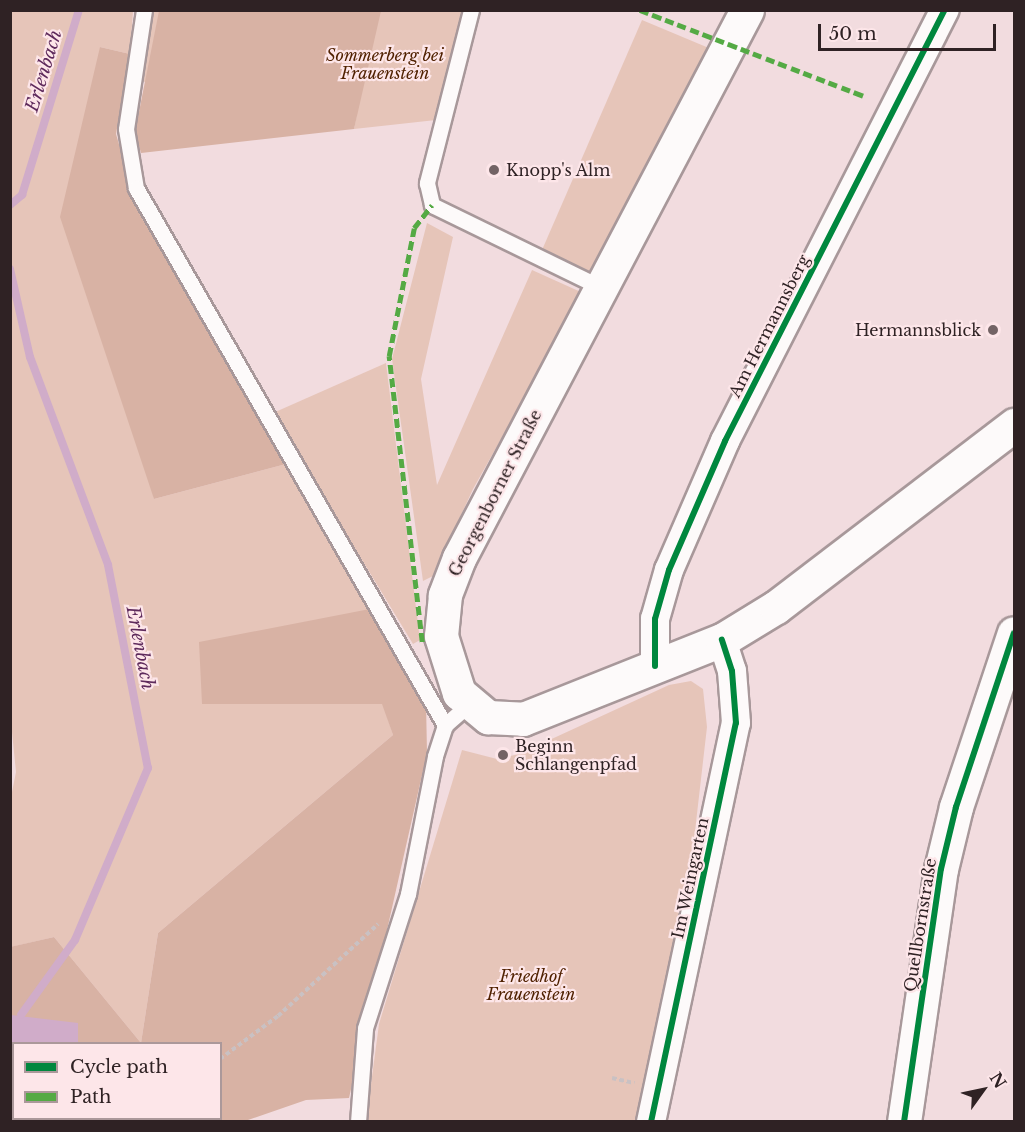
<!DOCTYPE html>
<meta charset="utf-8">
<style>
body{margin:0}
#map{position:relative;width:1025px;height:1132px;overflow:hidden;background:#f2dcdf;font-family:"Libre Baskerville",serif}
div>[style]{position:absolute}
.green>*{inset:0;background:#e6c5b9}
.forest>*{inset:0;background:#d8b2a4}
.water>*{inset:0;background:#d0acc9}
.stream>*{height:8px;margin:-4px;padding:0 4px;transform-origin:4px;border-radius:4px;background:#d0acc9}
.path>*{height:4px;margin-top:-2px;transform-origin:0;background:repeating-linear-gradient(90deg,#c9c1c3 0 4.5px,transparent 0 7.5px)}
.roads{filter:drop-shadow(2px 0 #a8989a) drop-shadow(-2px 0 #a8989a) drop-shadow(0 2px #a8989a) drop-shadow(0 -2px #a8989a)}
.lane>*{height:15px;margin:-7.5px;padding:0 7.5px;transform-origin:7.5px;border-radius:7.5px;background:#fdfafa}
.street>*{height:28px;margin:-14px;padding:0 14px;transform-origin:14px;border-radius:14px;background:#fdfafa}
.secondary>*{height:33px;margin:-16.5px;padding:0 16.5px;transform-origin:16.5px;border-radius:16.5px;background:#fdfafa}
.quiet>*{height:4.5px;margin-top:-2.25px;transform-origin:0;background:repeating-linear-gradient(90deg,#54aa44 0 9px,transparent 0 13.5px)}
.cycleway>*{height:6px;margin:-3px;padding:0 3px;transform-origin:3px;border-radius:3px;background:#00873e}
.dots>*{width:16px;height:16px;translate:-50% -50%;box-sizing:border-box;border:3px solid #fde6e9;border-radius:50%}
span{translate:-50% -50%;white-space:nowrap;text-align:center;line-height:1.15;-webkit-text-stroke:4.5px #fde6e9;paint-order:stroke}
.park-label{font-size:16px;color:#502100;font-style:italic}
.poi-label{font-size:16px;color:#2f2224}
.left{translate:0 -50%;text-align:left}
.right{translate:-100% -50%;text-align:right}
.street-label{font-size:16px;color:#2f2224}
.water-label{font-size:18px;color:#5e2a5c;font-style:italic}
.frame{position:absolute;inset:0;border:12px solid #2f2224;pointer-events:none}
.legend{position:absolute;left:12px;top:1042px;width:210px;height:78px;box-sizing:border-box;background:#fde6e9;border:2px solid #ab989a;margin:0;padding:8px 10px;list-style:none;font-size:18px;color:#2f2224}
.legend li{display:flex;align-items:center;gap:12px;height:30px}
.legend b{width:30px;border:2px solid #ab989a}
.north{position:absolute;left:953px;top:1060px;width:60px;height:60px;-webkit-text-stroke:4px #fde6e9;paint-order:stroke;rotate:57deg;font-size:16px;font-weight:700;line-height:24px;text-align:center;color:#2f2224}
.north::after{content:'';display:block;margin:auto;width:21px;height:27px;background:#2f2224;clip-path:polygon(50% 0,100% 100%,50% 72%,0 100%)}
.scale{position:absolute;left:818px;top:24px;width:178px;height:27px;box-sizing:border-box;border:3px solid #2f2224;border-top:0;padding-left:8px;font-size:18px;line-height:21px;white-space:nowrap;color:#2f2224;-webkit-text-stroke:4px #fde6e9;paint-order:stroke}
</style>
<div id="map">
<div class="green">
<i style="clip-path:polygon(10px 11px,133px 11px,130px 54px,100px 47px,154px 499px,286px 464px,375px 608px,202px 704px,383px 704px,393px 735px,158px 933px,141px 1043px,54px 937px,11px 947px,10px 802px,16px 772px,10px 712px)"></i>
<i style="clip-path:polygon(139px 11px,466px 11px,436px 120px,354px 129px,357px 114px,126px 79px)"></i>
<i style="clip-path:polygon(642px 20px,716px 51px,594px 274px,542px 250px)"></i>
<i style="clip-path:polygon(427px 223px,453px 237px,421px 379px,437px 485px,532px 270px,583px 293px,473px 489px,433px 576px,423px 581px,392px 359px)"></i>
<i style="clip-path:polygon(386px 363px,420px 640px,413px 644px,273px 413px)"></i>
<i style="clip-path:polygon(691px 681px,703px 689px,707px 727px,689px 883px,643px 1121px,366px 1122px,379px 1024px,462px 750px,497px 759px,519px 754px,669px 685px)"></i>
</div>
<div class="forest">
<i style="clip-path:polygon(159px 11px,381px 11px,354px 129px,141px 153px,135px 132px)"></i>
<i style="clip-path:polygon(100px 47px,130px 54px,116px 134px,139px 213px,286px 464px,154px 499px,60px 217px)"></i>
<i style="clip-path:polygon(evenodd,375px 608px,426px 702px,427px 753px,349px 1098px,306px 1100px,245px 1121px,11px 1121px,10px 947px,54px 937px,141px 1043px,158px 933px,393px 735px,382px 704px,202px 704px,199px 642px,375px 608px,14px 1044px,220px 1044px,220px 1118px,14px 1118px,14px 1044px)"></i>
</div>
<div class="water">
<i style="clip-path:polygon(11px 1015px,78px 1023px,78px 1043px,14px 1044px,13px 1092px)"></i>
</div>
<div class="stream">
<i style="left:10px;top:205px;width:16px;rotate:-40deg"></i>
<i style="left:22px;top:195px;width:194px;rotate:-72.9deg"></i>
<i style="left:10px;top:269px;width:90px;rotate:77.2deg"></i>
<i style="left:30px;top:357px;width:222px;rotate:69.4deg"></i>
<i style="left:108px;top:565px;width:207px;rotate:78.9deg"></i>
<i style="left:148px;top:768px;width:187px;rotate:113deg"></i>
<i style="left:75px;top:940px;width:92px;rotate:125.8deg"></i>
</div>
<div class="path">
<i style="left:220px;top:1059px;width:72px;rotate:-36.6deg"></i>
<i style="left:278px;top:1016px;width:136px;rotate:-42.6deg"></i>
<i style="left:612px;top:1078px;width:23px;rotate:13deg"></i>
<i style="left:18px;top:1122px;width:6px;rotate:-45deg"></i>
</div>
<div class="roads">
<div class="lane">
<i style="left:144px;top:10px;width:120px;rotate:98.6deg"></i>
<i style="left:126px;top:129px;width:60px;rotate:80.4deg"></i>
<i style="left:136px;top:188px;width:620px;rotate:60.08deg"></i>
<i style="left:471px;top:10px;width:179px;rotate:104.3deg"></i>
<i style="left:427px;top:183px;width:23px;rotate:77deg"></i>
<i style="left:432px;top:205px;width:187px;rotate:26deg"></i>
<i style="left:358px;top:1122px;width:94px;rotate:-85.7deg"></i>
<i style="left:365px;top:1028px;width:141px;rotate:-72.2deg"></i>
<i style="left:408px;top:894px;width:141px;rotate:-78.9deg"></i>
<i style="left:435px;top:756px;width:33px;rotate:-72deg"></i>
<i style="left:445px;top:725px;width:30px;rotate:-41deg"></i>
</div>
<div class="street">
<i style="left:655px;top:666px;width:47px;rotate:-90deg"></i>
<i style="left:655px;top:619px;width:51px;rotate:-74.1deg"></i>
<i style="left:669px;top:570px;width:141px;rotate:-66.5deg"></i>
<i style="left:725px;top:441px;width:484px;rotate:-63deg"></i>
<i style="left:651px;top:1122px;width:408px;rotate:-78deg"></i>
<i style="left:736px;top:723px;width:52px;rotate:-94.4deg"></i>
<i style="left:732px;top:671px;width:33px;rotate:-108deg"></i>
</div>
<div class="secondary">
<i style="left:747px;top:10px;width:619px;rotate:117.72deg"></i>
<i style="left:459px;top:558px;width:40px;rotate:111deg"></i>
<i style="left:445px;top:595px;width:41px;rotate:95.6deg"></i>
<i style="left:441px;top:636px;width:60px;rotate:72.5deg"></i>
<i style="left:459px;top:693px;width:38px;rotate:40deg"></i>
<i style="left:488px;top:717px;width:35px;rotate:3deg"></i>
<i style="left:523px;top:719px;width:214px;rotate:-21.7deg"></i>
<i style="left:722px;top:640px;width:63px;rotate:-31.4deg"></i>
<i style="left:776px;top:607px;width:300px;rotate:-37.4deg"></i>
<i style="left:904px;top:1122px;width:256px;rotate:-81.7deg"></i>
<i style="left:941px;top:869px;width:64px;rotate:-76.4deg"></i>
<i style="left:956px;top:807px;width:183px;rotate:-71.6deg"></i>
</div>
</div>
<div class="quiet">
<i style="left:640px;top:10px;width:243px;rotate:21deg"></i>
<i style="left:422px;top:642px;width:288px;rotate:-96.6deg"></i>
<i style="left:389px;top:356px;width:130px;rotate:-78.9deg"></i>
<i style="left:414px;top:228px;width:29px;rotate:-52deg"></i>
</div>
<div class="cycleway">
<i style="left:655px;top:666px;width:47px;rotate:-90deg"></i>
<i style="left:655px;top:619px;width:51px;rotate:-74.1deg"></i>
<i style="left:669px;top:570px;width:141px;rotate:-66.5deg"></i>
<i style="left:725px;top:441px;width:484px;rotate:-63deg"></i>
<i style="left:651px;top:1122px;width:408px;rotate:-78deg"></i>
<i style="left:736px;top:723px;width:52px;rotate:-94.4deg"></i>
<i style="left:732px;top:671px;width:33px;rotate:-108deg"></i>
<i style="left:904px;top:1122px;width:256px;rotate:-81.7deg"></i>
<i style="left:941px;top:869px;width:64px;rotate:-76.4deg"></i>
<i style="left:956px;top:807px;width:183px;rotate:-71.6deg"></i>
</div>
<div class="dots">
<i style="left:494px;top:170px;background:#736365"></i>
<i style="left:993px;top:330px;background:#736365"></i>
<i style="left:503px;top:755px;background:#736365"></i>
</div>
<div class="park-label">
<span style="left:385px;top:64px">Sommerberg bei<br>Frauenstein</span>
<span style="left:531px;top:985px">Friedhof<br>Frauenstein</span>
</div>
<div class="poi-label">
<span class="left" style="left:506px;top:170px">Knopp's Alm</span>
<span class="right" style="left:981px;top:330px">Hermannsblick</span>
<span class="left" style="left:515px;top:755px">Beginn<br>Schlangenpfad</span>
</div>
<div class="street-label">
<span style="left:769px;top:326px;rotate:-63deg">Am Hermannsberg</span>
<span style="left:495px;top:493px;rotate:-63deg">Georgenborner Straße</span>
<span style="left:690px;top:878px;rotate:-78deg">Im Weingarten</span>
<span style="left:920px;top:925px;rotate:-81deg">Quellbornstraße</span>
</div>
<div class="water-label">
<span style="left:44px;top:71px;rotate:-73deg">Erlenbach</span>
<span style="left:140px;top:648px;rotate:79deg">Erlenbach</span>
</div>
<div class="frame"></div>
<ul class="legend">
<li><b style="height:8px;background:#00873e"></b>Cycle path</li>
<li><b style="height:8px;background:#54aa44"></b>Path</li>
</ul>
<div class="north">N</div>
<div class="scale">50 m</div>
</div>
